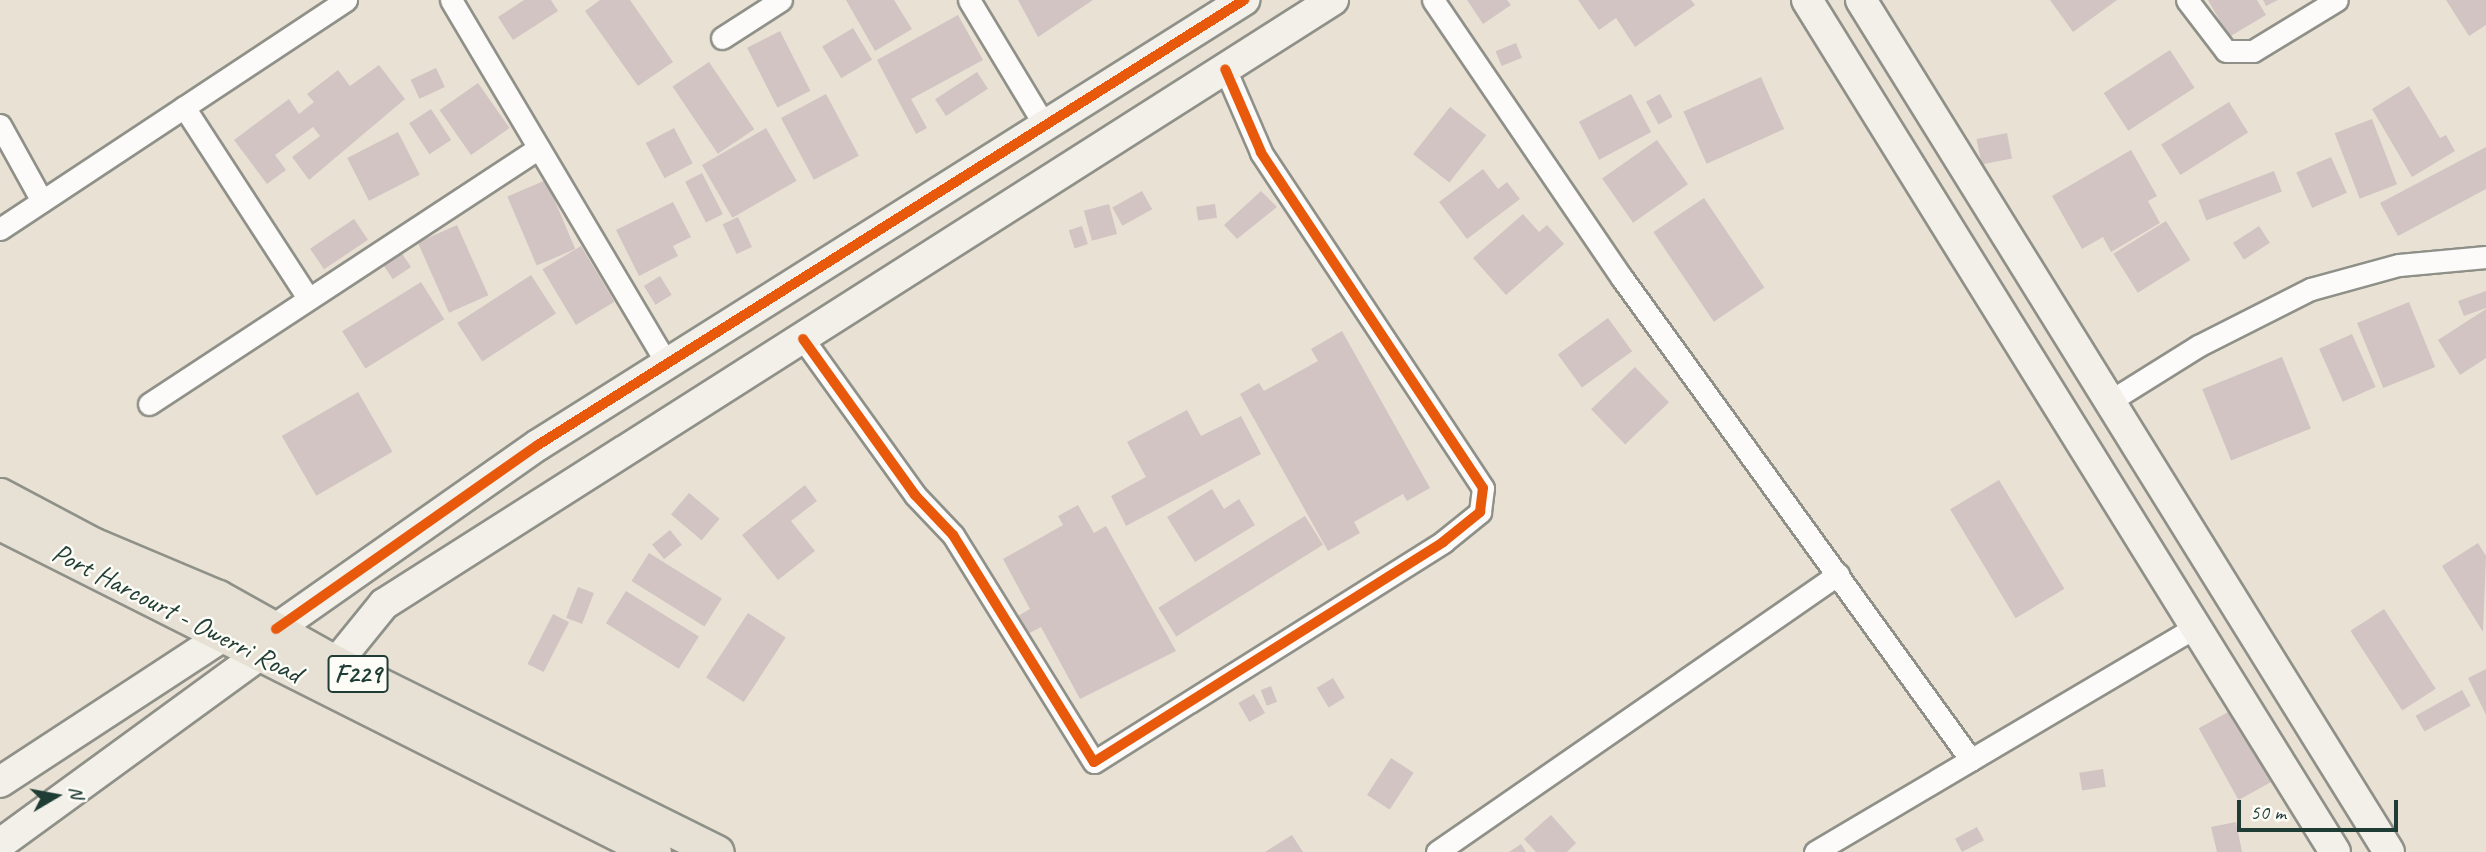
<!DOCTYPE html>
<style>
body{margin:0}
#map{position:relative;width:2486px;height:852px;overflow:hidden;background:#e9e2d4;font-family:Caveat,sans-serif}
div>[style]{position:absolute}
.building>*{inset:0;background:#d1c4c3;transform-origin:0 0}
.roads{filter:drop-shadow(2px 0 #8f9189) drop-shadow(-2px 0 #8f9189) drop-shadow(0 2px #8f9189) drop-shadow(0 -2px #8f9189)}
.street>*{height:21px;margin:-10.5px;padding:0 10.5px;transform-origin:10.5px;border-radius:10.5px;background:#fcfbf9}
.secondary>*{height:30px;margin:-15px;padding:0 15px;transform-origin:15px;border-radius:15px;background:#f3f0ea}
.primary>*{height:33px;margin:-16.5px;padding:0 16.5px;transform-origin:16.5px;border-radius:16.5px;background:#e6e1d4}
.cycleway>*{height:10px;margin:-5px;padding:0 5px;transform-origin:5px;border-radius:5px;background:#e8590c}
span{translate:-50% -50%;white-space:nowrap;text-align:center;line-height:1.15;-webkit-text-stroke:5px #fdfcf7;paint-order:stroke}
.shield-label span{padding:2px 5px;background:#fdfcf7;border:2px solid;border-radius:5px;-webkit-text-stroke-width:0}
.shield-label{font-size:26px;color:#1f3d34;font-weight:700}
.street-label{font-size:28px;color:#1f3d34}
.north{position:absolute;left:21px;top:761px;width:70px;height:70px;-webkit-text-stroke:5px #fdfcf7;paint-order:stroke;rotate:80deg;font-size:19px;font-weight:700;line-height:28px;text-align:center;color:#1f3d34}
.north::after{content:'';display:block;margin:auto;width:24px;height:32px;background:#1f3d34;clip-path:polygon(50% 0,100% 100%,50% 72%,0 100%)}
.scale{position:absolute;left:2237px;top:800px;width:161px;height:32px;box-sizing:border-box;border:4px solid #1f3d34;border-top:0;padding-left:9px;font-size:21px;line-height:24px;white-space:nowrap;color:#1f3d34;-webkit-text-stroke:5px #fdfcf7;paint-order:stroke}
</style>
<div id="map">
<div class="building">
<i style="clip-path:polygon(524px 0,551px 0,558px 11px,513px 40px,498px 17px)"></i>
<i style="clip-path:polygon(600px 0,630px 0,673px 62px,638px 86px,585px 11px)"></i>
<i style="clip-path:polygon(846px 0,894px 0,912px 29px,875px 51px)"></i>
<i style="clip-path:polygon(1018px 0,1093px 0,1038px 37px)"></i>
<i style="clip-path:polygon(1467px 0,1507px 0,1511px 5px,1483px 24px)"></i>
<i style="clip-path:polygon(1578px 0,1691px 0,1695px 5px,1635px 47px,1616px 18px,1599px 30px)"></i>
<i style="clip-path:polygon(2050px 0,2117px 0,2073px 32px)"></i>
<i style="clip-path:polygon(2208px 0,2257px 0,2266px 15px,2229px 37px)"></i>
<i style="clip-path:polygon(2263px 0,2278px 0,2266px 6px)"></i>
<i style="clip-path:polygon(2446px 0,2486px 0,2486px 25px,2469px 36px)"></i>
<i style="clip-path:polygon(958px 15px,983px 60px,911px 99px,927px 128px,916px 134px,877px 60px)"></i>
<i style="left:853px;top:28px;width:37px;height:36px;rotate:59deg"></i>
<i style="left:780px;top:31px;width:67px;height:37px;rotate:63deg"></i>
<i style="left:1516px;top:43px;width:16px;height:22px;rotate:68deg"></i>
<i style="left:2170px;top:50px;width:45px;height:79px;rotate:57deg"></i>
<i style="left:709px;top:62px;width:81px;height:44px;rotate:56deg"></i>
<i style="clip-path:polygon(379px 65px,405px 99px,309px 180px,292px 157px,320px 136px,313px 127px,275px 155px,286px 170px,267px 184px,234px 140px,289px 99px,299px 114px,314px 102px,307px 94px,338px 70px,350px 86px)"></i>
<i style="left:436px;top:68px;width:21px;height:28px;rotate:65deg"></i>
<i style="left:977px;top:72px;width:20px;height:50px;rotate:57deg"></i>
<i style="left:1761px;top:77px;width:57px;height:85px;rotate:66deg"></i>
<i style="left:478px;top:83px;width:55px;height:47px;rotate:55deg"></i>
<i style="clip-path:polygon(2409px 86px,2440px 138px,2446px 135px,2455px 151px,2412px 177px,2372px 109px)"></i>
<i style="left:826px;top:94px;width:70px;height:51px;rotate:62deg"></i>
<i style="left:1631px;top:94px;width:43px;height:59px;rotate:62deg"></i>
<i style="left:1660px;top:94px;width:26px;height:16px;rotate:61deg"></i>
<i style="left:2229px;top:102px;width:36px;height:80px;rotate:58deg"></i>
<i style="left:1450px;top:107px;width:46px;height:60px;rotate:38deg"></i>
<i style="left:431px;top:109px;width:37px;height:26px;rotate:57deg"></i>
<i style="left:2372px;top:119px;width:70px;height:40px;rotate:69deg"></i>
<i style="left:674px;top:128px;width:40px;height:32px;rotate:62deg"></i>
<i style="left:766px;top:128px;width:61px;height:74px;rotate:60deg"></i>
<i style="left:398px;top:132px;width:48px;height:57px;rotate:63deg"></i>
<i style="left:2007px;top:133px;width:26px;height:31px;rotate:79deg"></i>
<i style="left:1657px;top:140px;width:54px;height:67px;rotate:55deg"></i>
<i style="clip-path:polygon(2486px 147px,2486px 189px,2398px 236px,2380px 203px)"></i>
<i style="clip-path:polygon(2131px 150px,2157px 196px,2148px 201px,2160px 223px,2111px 252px,2103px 237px,2082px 249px,2052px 196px)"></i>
<i style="left:2331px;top:157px;width:39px;height:38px;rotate:66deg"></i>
<i style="clip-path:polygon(1483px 169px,1498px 189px,1507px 182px,1520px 199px,1467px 239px,1439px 202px)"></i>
<i style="left:2274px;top:171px;width:22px;height:81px;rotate:69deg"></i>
<i style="left:702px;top:173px;width:46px;height:19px;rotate:63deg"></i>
<i style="left:546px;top:180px;width:75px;height:42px;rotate:67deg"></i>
<i style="left:1142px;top:191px;width:21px;height:34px;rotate:61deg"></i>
<i style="clip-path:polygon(1261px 191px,1277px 207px,1237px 239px,1224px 225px)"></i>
<i style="left:1704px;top:198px;width:108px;height:61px;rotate:56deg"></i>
<i style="clip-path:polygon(673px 202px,691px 237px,673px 246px,678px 256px,639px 276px,616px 230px)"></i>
<i style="left:1109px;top:204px;width:31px;height:26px;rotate:75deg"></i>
<i style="left:1215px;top:204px;width:14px;height:19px;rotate:82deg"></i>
<i style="clip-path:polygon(1523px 214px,1539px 232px,1547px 225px,1564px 244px,1506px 295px,1473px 258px)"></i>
<i style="left:738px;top:217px;width:33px;height:17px;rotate:65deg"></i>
<i style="left:354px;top:219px;width:25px;height:53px;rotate:56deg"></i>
<i style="left:2166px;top:221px;width:46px;height:62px;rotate:58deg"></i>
<i style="left:457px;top:225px;width:77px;height:43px;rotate:66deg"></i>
<i style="left:1082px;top:226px;width:19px;height:14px;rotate:72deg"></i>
<i style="left:2259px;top:226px;width:20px;height:31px;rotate:57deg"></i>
<i style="left:581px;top:246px;width:65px;height:45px;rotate:59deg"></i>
<i style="left:401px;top:252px;width:18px;height:22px;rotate:56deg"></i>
<i style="left:531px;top:275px;width:46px;height:88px;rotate:57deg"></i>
<i style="left:660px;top:276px;width:22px;height:19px;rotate:58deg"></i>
<i style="left:421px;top:282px;width:44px;height:93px;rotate:58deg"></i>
<i style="clip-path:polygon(2486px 291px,2486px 308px,2464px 316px,2458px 301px)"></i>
<i style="left:2409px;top:302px;width:70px;height:56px;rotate:68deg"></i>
<i style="clip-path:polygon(2486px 309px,2486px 358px,2460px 375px,2438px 340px)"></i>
<i style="left:1608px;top:318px;width:41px;height:62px;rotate:54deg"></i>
<i style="clip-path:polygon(1342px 331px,1430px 488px,1407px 501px,1403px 494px,1354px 522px,1360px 533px,1328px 551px,1240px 394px,1259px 383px,1264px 391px,1318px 361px,1311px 349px)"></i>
<i style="left:2352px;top:334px;width:58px;height:36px;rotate:66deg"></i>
<i style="left:2282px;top:357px;width:77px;height:86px;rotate:68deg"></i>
<i style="left:1635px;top:367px;width:49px;height:61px;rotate:46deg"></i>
<i style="left:358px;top:392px;width:69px;height:88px;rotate:60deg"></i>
<i style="clip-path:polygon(1187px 410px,1201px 436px,1241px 416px,1261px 454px,1126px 526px,1111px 496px,1146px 477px,1127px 442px)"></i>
<i style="left:1999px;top:480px;width:127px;height:57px;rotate:59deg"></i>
<i style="clip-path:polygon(805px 485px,817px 501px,791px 521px,815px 551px,778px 580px,742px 535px)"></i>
<i style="clip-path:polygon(1212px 489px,1224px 509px,1239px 499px,1255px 525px,1195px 562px,1167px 517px)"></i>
<i style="left:689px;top:493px;width:40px;height:28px;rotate:40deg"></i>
<i style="clip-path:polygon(1078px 505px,1094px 533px,1106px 526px,1176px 651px,1080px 699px,1041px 627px,1028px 634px,1018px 616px,1030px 609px,1003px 559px,1063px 525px,1058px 516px)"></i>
<i style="left:1305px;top:516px;width:34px;height:173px;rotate:58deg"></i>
<i style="left:670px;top:530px;width:19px;height:23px;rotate:51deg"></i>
<i style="clip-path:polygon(2478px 543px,2486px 556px,2483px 632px,2442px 566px)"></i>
<i style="left:649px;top:553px;width:86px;height:33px;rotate:32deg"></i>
<i style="left:578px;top:587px;width:17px;height:33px;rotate:21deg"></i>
<i style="left:626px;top:591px;width:86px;height:38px;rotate:32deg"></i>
<i style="left:2384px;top:609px;width:95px;height:40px;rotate:57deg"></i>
<i style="left:748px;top:613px;width:45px;height:77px;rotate:33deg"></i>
<i style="left:553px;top:614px;width:18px;height:56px;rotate:27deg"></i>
<i style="clip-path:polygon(2486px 669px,2486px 715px,2468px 678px)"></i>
<i style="left:1333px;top:678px;width:23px;height:19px;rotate:59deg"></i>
<i style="left:1271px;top:686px;width:17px;height:11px;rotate:69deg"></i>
<i style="left:2462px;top:690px;width:18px;height:53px;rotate:61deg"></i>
<i style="left:1254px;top:694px;width:22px;height:18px;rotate:60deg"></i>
<i style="left:2239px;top:706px;width:82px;height:46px;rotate:61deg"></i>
<i style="left:1391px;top:758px;width:27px;height:44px;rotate:33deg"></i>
<i style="left:2103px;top:769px;width:18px;height:24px;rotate:81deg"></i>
<i style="clip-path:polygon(1551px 815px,1576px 843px,1567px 852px,1536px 852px,1524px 839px)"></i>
<i style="clip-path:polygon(2236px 822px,2242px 852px,2217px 852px,2211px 827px)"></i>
<i style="left:1977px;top:827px;width:15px;height:25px;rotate:62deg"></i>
<i style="clip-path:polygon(1292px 835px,1303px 852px,1265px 852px)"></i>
<i style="clip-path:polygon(1521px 844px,1526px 852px,1509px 852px)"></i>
</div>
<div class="roads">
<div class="street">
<i style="left:451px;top:0;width:423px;rotate:59.3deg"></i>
<i style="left:969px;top:0;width:147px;rotate:58.9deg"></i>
<i style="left:1433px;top:0;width:336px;rotate:55.8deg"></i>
<i style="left:1622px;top:278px;width:595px;rotate:54.09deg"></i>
<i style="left:2187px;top:0;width:64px;rotate:52.6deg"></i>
<i style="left:2226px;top:51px;width:27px"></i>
<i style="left:2253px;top:51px;width:98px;rotate:-31.3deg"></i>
<i style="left:722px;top:38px;width:70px;rotate:-32.8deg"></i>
<i style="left:184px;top:107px;width:228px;rotate:57deg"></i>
<i style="left:0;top:125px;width:87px;rotate:61.1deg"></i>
<i style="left:0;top:229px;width:415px;rotate:-33.5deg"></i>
<i style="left:803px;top:339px;width:192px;rotate:54.3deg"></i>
<i style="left:915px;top:495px;width:55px;rotate:46.5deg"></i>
<i style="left:953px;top:535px;width:267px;rotate:58.2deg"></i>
<i style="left:1094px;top:762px;width:413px;rotate:-32.2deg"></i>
<i style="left:1443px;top:542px;width:48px;rotate:-39deg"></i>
<i style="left:1480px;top:512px;width:24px;rotate:-83deg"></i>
<i style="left:1483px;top:488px;width:403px;rotate:-123.5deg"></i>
<i style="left:1261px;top:152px;width:90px;rotate:-113.4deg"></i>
<i style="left:2110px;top:401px;width:104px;rotate:-32deg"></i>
<i style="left:2198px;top:346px;width:127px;rotate:-26.8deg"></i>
<i style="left:2311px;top:289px;width:91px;rotate:-15.3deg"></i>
<i style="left:2399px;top:265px;width:87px;rotate:-5.3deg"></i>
<i style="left:149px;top:404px;width:466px;rotate:-33.3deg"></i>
<i style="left:1437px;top:852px;width:488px;rotate:-34.7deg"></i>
<i style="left:1815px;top:852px;width:442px;rotate:-30.6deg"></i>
</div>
<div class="secondary">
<i style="left:1807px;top:0;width:1002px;rotate:58.21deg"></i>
<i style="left:1861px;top:0;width:1002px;rotate:58.21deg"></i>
<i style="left:276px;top:629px;width:320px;rotate:-35.1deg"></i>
<i style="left:538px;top:445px;width:835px;rotate:-32.22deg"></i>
<i style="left:336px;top:663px;width:76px;rotate:-50.9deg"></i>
<i style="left:384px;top:604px;width:1125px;rotate:-32.48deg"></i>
<i style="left:0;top:782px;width:269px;rotate:-33.2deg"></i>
<i style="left:0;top:844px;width:321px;rotate:-36.1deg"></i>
</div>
<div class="primary">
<i style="left:0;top:495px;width:104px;rotate:28deg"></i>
<i style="left:92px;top:544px;width:137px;rotate:22.8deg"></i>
<i style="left:218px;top:597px;width:135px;rotate:29.2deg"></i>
<i style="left:336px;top:663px;width:425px;rotate:26.4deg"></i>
<i style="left:0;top:523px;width:732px;rotate:26.71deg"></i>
</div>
</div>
<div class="cycleway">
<i style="left:803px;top:339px;width:192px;rotate:54.3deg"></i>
<i style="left:915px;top:495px;width:55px;rotate:46.5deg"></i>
<i style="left:953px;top:535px;width:267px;rotate:58.2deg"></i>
<i style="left:1094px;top:762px;width:413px;rotate:-32.2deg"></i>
<i style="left:1443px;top:542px;width:48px;rotate:-39deg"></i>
<i style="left:1480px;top:512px;width:24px;rotate:-83deg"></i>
<i style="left:1483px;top:488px;width:403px;rotate:-123.5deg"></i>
<i style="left:1261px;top:152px;width:90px;rotate:-113.4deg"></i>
<i style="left:276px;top:629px;width:320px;rotate:-35.1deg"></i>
<i style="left:538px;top:445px;width:835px;rotate:-32.22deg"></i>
</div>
<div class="shield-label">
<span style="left:358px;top:674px">F229</span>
</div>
<div class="street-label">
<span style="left:177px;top:613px;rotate:27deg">Port Harcourt - Owerri Road</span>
</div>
<div class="north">N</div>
<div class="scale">50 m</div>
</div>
